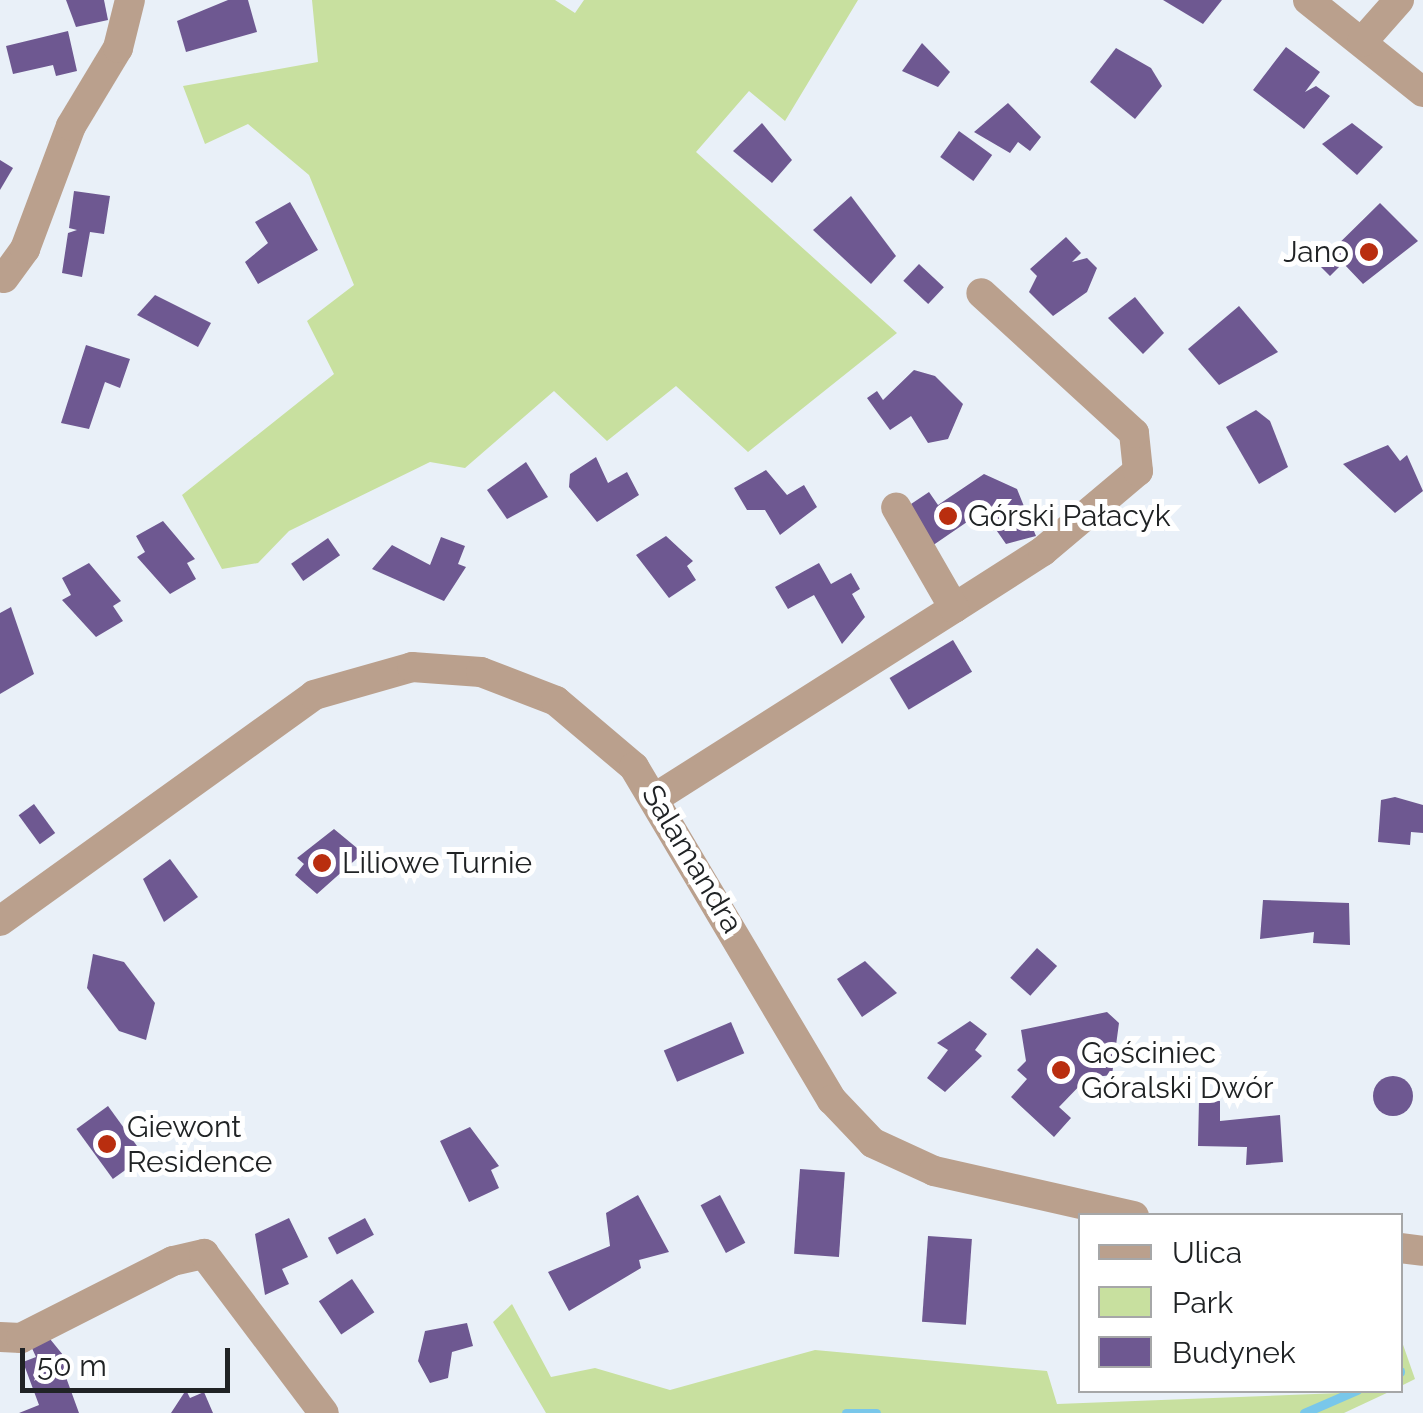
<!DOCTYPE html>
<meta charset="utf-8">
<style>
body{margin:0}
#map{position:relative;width:1423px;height:1413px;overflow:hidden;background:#e9f0f8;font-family:Raleway,sans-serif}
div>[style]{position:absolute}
.green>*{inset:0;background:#c8e09f}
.stream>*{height:9px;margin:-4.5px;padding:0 4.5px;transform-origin:4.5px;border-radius:4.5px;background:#79c7ea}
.building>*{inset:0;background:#6e5891;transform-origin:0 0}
.round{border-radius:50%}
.minor>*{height:30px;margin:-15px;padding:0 15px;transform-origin:15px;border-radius:15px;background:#baa08d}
.dots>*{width:28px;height:28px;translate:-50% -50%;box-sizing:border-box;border:5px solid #fff;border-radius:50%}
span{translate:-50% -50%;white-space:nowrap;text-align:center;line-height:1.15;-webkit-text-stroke:10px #fff;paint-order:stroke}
.poi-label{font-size:30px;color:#202325}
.right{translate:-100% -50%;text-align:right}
.left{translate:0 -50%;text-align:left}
.street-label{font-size:30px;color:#202325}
.legend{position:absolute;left:1078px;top:1213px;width:325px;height:180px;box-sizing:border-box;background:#fff;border:2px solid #a6a7a8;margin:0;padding:12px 18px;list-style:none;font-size:30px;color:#202325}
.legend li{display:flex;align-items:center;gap:20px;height:50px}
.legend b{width:50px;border:2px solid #a6a7a8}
.scale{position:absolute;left:20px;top:1348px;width:210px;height:45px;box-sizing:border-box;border:5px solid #202325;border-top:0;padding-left:12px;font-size:30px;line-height:35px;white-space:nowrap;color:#202325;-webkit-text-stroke:8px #fff;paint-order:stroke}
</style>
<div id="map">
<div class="green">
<i style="clip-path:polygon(312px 0,555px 0,575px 13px,584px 0,858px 0,785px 121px,749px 91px,696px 152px,897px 333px,748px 452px,676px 386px,607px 441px,554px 391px,465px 468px,430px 462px,289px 531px,258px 563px,222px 569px,182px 495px,334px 374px,307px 321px,354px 285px,309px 175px,248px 124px,205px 144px,183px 86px,318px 62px)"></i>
<i style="clip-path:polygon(512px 1304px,551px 1377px,595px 1368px,670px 1390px,815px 1350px,1047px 1371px,1057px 1404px,1391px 1391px,1344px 1413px,546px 1413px,493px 1322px)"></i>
<i style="clip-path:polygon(1401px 1339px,1415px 1379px,1401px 1386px,1400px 1386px)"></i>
</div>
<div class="stream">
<i style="left:1400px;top:1371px;width:1px;rotate:90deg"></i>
<i style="left:846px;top:1413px;width:30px"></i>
<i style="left:1304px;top:1413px;width:58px;rotate:-23.5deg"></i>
</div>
<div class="building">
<i style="clip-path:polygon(66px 0,104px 0,108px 20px,76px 27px)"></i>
<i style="clip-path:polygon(228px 0,248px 0,257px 32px,186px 52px,177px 21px)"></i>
<i style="clip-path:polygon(1163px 0,1222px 0,1203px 24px)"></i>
<i style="clip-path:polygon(68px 31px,77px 71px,56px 76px,53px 65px,13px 74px,6px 46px)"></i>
<i style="clip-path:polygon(922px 43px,950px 72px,938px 87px,902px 71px)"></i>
<i style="clip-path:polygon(1286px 47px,1320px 72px,1305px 92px,1316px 86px,1330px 96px,1304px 129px,1253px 90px)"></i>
<i style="clip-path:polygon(1116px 48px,1151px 68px,1162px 86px,1135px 119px,1090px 82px)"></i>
<i style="clip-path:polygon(1008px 103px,1041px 137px,1030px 151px,1018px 142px,1010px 153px,974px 132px)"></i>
<i style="clip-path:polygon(762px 123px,792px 160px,772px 183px,733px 151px)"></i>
<i style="clip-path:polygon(1352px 123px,1383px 147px,1357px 175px,1322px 144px)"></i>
<i style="left:959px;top:131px;width:41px;height:32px;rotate:36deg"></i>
<i style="clip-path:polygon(0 160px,13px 168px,0 190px)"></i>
<i style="clip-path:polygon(74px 191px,110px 196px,104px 234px,90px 232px,82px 277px,62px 273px,68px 233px,77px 230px,69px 228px)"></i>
<i style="clip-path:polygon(851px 196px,896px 256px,871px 284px,813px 230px)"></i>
<i style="clip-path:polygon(290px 202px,318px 250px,258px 284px,245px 262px,268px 243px,255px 222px)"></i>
<i style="clip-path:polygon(1380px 203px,1418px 241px,1363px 284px,1343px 263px,1330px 276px,1318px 264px)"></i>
<i style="clip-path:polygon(1066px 237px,1081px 253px,1072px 262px,1087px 258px,1097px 268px,1087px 292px,1053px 316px,1029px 292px,1037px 276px,1030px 269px)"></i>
<i style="left:919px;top:264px;width:34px;height:23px;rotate:43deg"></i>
<i style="clip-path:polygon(155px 295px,211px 323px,198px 347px,137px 315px)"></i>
<i style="clip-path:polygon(1135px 297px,1164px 333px,1143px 354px,1108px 318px)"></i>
<i style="clip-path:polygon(1239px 306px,1278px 352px,1219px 385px,1188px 349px)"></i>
<i style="clip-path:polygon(86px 345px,130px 359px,120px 388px,105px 382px,89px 429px,61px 423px)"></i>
<i style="clip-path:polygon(914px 370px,935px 376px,963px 404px,948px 439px,928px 443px,911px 416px,890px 430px,867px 398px,877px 391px,883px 400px)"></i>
<i style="clip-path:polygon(1256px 410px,1270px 421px,1288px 467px,1259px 484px,1226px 427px)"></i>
<i style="clip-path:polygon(1388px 445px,1400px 461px,1407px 455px,1423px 491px,1395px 513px,1343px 464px)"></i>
<i style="clip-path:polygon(596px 457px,608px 483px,627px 472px,639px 495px,597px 522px,569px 487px,570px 474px)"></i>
<i style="clip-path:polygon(526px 462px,548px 497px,507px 519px,487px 490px)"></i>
<i style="clip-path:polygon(766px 470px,787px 495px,804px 485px,817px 507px,780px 535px,765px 510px,747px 510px,734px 488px)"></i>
<i style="clip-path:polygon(984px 474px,1017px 489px,1036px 536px,1006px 544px,983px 511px,929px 548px,911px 504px,929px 492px,938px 505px)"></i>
<i style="clip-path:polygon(163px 521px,195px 559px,187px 563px,196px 579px,170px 594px,137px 557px,145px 552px,136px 536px)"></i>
<i style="clip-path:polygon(666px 536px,693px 561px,687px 566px,696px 580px,669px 598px,636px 555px)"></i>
<i style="clip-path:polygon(441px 537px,465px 546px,458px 564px,466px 567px,444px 601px,372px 569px,392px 545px,430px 565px)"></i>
<i style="left:328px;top:538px;width:21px;height:45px;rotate:55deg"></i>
<i style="clip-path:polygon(89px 563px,121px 601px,113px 606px,123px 621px,96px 637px,62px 600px,71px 595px,62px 578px)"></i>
<i style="clip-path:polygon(819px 563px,831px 584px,851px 573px,860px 589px,852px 594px,865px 617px,842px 644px,814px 595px,788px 609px,775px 587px)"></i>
<i style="clip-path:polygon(11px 607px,34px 674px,0 694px,0 613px)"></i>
<i style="left:953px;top:640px;width:37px;height:74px;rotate:59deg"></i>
<i style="clip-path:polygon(1395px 797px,1423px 805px,1423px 833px,1411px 832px,1410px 845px,1378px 842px,1381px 800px)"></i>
<i style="left:34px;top:804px;width:36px;height:19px;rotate:54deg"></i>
<i style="clip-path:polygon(334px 829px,363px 853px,317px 894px,295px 875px,304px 864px,297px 858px)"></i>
<i style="clip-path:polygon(170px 859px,198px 897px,164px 922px,143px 879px)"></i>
<i style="clip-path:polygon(1263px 900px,1349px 903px,1350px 945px,1313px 943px,1314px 932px,1260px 939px)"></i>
<i style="left:1037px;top:948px;width:27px;height:40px;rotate:42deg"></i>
<i style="clip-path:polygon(93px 954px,124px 962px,155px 1003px,146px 1040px,119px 1031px,87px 988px)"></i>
<i style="clip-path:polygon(865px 961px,897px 993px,862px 1017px,837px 979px)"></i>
<i style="clip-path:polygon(1107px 1012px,1119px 1023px,1112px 1075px,1087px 1078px,1059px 1107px,1071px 1118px,1054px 1137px,1011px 1097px,1027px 1079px,1017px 1070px,1026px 1061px,1021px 1030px)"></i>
<i style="clip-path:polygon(970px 1021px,987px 1034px,975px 1050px,982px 1056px,945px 1092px,927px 1078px,948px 1050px,937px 1043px)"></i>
<i style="left:731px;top:1022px;width:34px;height:73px;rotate:67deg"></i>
<i class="round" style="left:1373px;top:1076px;width:40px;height:40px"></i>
<i style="clip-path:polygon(1199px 1100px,1220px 1101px,1220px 1121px,1280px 1115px,1283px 1162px,1246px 1165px,1247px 1147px,1198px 1146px)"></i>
<i style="left:108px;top:1106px;width:62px;height:39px;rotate:54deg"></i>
<i style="clip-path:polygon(470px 1127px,499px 1166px,491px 1170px,499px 1188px,469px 1202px,440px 1141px)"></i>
<i style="left:800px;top:1169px;width:45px;height:85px;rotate:4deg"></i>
<i style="clip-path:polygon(638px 1195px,669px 1252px,639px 1260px,641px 1268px,569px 1311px,548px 1272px,610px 1246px,606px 1213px)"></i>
<i style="left:720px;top:1195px;width:54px;height:22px;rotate:62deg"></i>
<i style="clip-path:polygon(289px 1218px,308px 1257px,282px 1269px,289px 1284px,265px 1295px,255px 1234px)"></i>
<i style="left:365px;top:1218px;width:19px;height:42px;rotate:62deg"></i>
<i style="left:928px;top:1236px;width:44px;height:86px;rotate:4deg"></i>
<i style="left:352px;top:1279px;width:40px;height:40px;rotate:56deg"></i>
<i style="clip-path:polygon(467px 1323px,473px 1346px,452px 1352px,448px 1378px,430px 1383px,418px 1361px,425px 1331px)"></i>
<i style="clip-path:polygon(50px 1339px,72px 1366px,63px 1369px,79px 1413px,19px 1413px,39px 1405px,23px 1362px,36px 1357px,31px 1346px)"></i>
<i style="clip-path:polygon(186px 1390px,190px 1398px,204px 1392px,213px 1413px,171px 1413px)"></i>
</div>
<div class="minor">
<i style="left:1308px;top:0;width:147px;rotate:38.7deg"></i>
<i style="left:1362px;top:42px;width:56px;rotate:-48.6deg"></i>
<i style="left:4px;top:278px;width:36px;rotate:-54deg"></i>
<i style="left:25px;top:249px;width:131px;rotate:-69.5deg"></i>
<i style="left:71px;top:126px;width:91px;rotate:-58.9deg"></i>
<i style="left:118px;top:48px;width:49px;rotate:-76deg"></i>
<i style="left:954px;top:608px;width:106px;rotate:-32.6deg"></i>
<i style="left:1043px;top:551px;width:124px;rotate:-40.1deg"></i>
<i style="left:1138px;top:471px;width:38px;rotate:-96deg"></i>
<i style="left:1134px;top:433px;width:207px;rotate:-137.5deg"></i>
<i style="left:658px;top:796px;width:351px;rotate:-32.4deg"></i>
<i style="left:954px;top:608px;width:116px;rotate:-119.9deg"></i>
<i style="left:0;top:921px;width:387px;rotate:-35.7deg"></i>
<i style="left:314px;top:695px;width:102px;rotate:-15.9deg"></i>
<i style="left:412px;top:667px;width:69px;rotate:4.1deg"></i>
<i style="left:481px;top:672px;width:80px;rotate:21.1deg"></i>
<i style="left:556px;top:701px;width:102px;rotate:40.2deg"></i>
<i style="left:634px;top:767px;width:387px;rotate:59.3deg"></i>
<i style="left:832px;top:1100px;width:59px;rotate:46.4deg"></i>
<i style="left:873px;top:1143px;width:67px;rotate:24.7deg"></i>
<i style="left:934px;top:1171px;width:205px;rotate:12.7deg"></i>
<i style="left:1400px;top:1248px;width:23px;rotate:7deg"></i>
<i style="left:0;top:1337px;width:21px;rotate:3deg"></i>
<i style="left:21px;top:1338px;width:170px;rotate:-26.9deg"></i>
<i style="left:173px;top:1261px;width:32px;rotate:-13deg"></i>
<i style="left:204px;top:1254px;width:199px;rotate:53deg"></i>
</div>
<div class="dots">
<i style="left:1369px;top:252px;background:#b92e0f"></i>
<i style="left:948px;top:516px;background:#b92e0f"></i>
<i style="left:322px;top:863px;background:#b92e0f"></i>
<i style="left:1061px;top:1070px;background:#b92e0f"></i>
<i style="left:107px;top:1144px;background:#b92e0f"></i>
</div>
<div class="poi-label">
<span class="right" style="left:1349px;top:252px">Jano</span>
<span class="left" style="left:968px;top:516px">Górski Pałacyk</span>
<span class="left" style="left:342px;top:863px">Liliowe Turnie</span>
<span class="left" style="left:1081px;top:1070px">Gościniec<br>Góralski Dwór</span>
<span class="left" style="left:127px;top:1144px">Giewont<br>Residence</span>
</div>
<div class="street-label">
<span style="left:692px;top:859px;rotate:59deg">Salamandra</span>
</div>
<ul class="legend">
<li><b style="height:12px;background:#baa08d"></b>Ulica</li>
<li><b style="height:28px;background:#c8e09f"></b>Park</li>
<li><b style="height:28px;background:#6e5891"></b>Budynek</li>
</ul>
<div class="scale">50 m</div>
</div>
